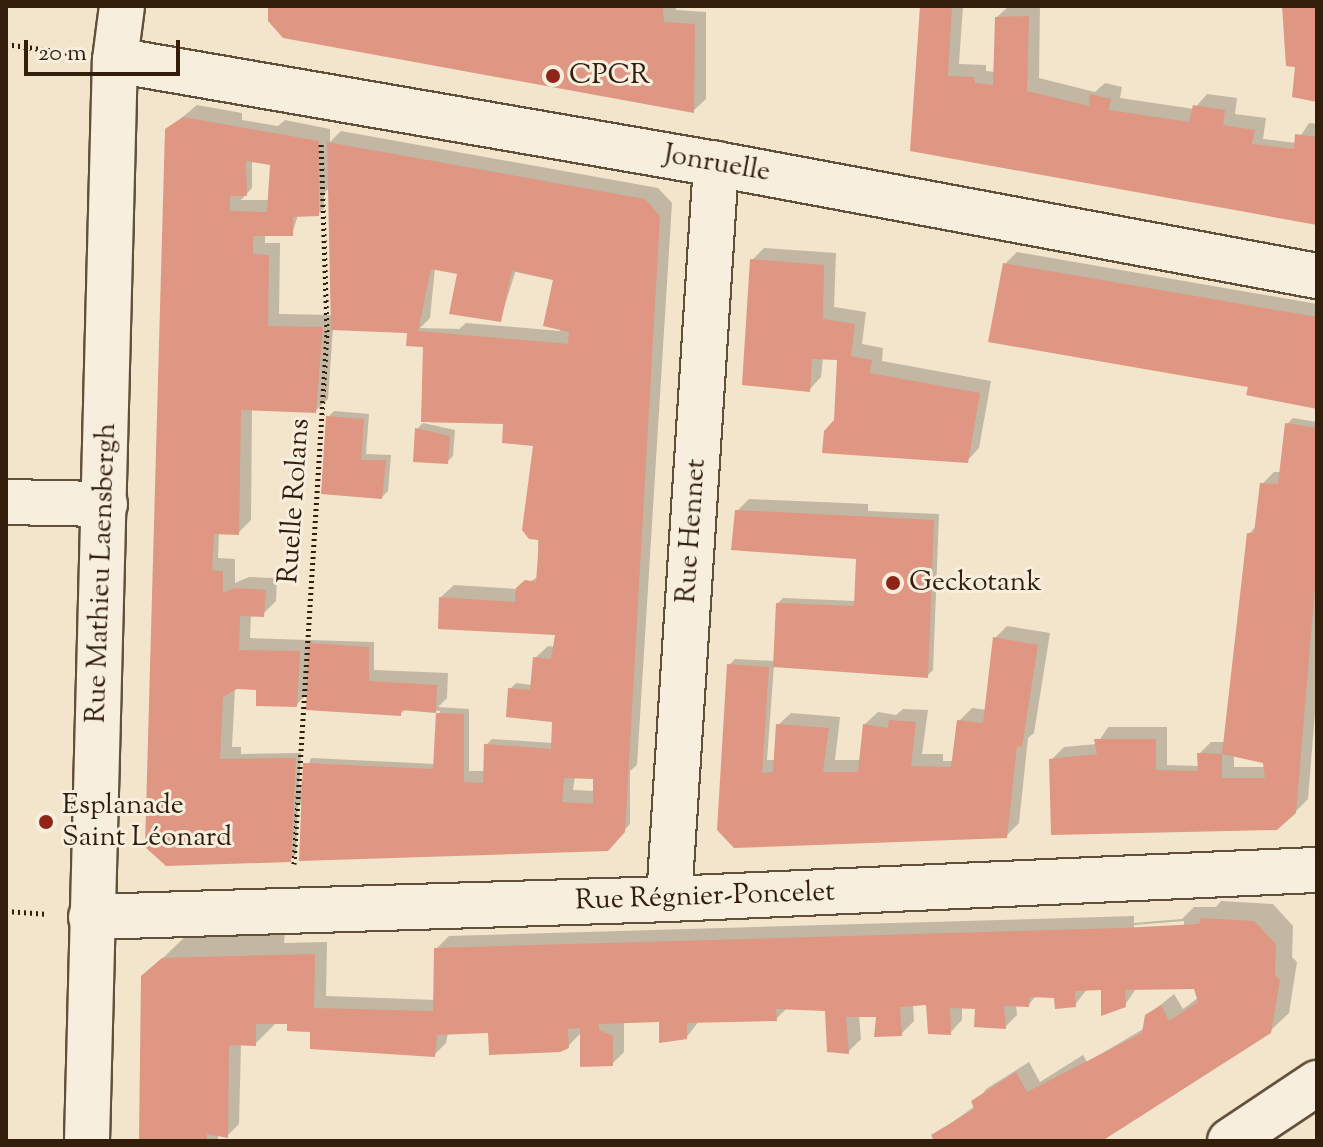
<!DOCTYPE html>
<meta charset="utf-8">
<style>
body{margin:0}
#map{position:relative;width:1323px;height:1147px;overflow:hidden;background:#f2e5cc;font-family:"Sorts Mill Goudy",serif}
div>[style]{position:absolute}
.shadow>*{inset:0;background:#0003}
.building>*{inset:0;background:#df9683}
.path>*{height:5px;margin-top:-2.5px;transform-origin:0;background:repeating-linear-gradient(90deg,#321e0b 0 2px,transparent 0 6px)}
.roads{filter:drop-shadow(2px 0 #62503b) drop-shadow(-2px 0 #62503b) drop-shadow(0 2px #62503b) drop-shadow(0 -2px #62503b)}
.pedestrian>*{height:44px;margin:-22px;padding:0 22px;transform-origin:22px;border-radius:22px;background:#f7eede}
.minor>*{height:44px;margin:-22px;padding:0 22px;transform-origin:22px;border-radius:22px;background:#f7eede}
.dots>*{width:22px;height:22px;translate:-50% -50%;box-sizing:border-box;border:4px solid #f7eede;border-radius:50%}
span{translate:-50% -50%;white-space:nowrap;text-align:center;line-height:1.15;-webkit-text-stroke:6px #f7eede;paint-order:stroke}
.poi-label{font-size:28px;color:#321e0b}
.left{translate:0 -50%;text-align:left}
.street-label{font-size:28px;color:#321e0b}
.frame{position:absolute;inset:0;border:8px solid #321e0b;pointer-events:none}
.scale{position:absolute;left:24px;top:40px;width:156px;height:36px;box-sizing:border-box;border:4px solid #321e0b;border-top:0;padding-left:10px;font-size:24px;line-height:28px;white-space:nowrap;color:#321e0b;-webkit-text-stroke:6px #f7eede;paint-order:stroke}
</style>
<div id="map">
<div class="shadow">
<i style="clip-path:polygon(270px 6px,676px 6px,676px 10px,706px 12px,706px 99px,693px 111px)"></i>
<i style="clip-path:polygon(922px 6px,963px 6px,959px 64px,986px 65px,986px 71px,996px 72px,997px 17px,1009px 6px,1040px 6px,1039px 78px,1095px 92px,1105px 83px,1122px 87px,1120px 98px,1194px 109px,1207px 94px,1237px 98px,1235px 114px,1266px 118px,1263px 139px,1296px 143px,1309px 123px,1317px 124px,1317px 223px,912px 149px)"></i>
<i style="clip-path:polygon(evenodd,197px 105px,242px 113px,242px 120px,278px 126px,285px 120px,330px 129px,330px 142px,341px 131px,658px 188px,672px 203px,637px 765px,630px 771px,630px 824px,607px 849px,298px 803px,296px 854px,290px 860px,194px 864px,167px 130px,197px 105px,252px 160px,271px 163px,269px 200px,241px 200px,252px 188px,252px 160px,197px 105px,330px 187px,332px 315px,279px 314px,280px 243px,265px 243px,265px 234px,292px 234px,298px 215px,318px 214px,324px 208px,324px 193px,330px 187px,197px 105px,435px 268px,459px 272px,500px 320px,516px 270px,558px 272px,560px 331px,466px 323px,459px 329px,420px 328px,430px 318px,435px 268px,197px 105px,333px 328px,412px 331px,505px 423px,535px 445px,539px 576px,518px 589px,454px 585px,441px 597px,557px 633px,555px 647px,548px 646px,535px 658px,533px 685px,516px 683px,510px 689px,530px 720px,555px 720px,553px 743px,492px 739px,486px 745px,488px 771px,469px 771px,469px 709px,438px 707px,447px 698px,448px 673px,374px 670px,374px 642px,250px 638px,251px 614px,264px 613px,276px 601px,277px 578px,249px 577px,235px 583px,235px 559px,218px 558px,219px 533px,238px 533px,251px 520px,252px 408px,315px 411px,328px 399px,333px 328px,197px 105px,235px 688px,258px 688px,296px 705px,309px 692px,400px 714px,406px 709px,440px 711px,436px 764px,311px 758px,299px 790px,301px 753px,241px 754px,241px 747px,232px 747px,235px 688px,197px 105px,575px 776px,599px 777px,595px 791px,573px 790px,575px 776px)"></i>
<i style="clip-path:polygon(764px 248px,836px 253px,834px 307px,866px 312px,862px 344px,883px 348px,882px 361px,991px 381px,979px 448px,967px 461px,836px 420px,839px 358px,823px 357px,821px 377px,809px 390px,752px 260px)"></i>
<i style="clip-path:polygon(1017px 252px,1317px 304px,1317px 407px,1250px 385px,1005px 264px)"></i>
<i style="clip-path:polygon(334px 411px,369px 414px,366px 454px,391px 455px,388px 491px,382px 497px,328px 417px)"></i>
<i style="clip-path:polygon(evenodd,1293px 418px,1317px 422px,1317px 688px,1308px 799px,1295px 812px,1051px 760px,1064px 747px,1097px 744px,1108px 727px,1167px 727px,1167px 765px,1199px 766px,1199px 754px,1211px 742px,1225px 742px,1249px 534px,1256px 526px,1262px 484px,1274px 472px,1282px 472px,1287px 424px,1293px 418px,1234px 754px,1265px 761px,1266px 767px,1234px 767px,1234px 754px)"></i>
<i style="clip-path:polygon(423px 423px,455px 430px,453px 456px,447px 462px,417px 429px)"></i>
<i style="clip-path:polygon(749px 499px,868px 504px,868px 511px,939px 514px,933px 670px,927px 676px,774px 665px,767px 760px,776px 760px,778px 725px,791px 713px,840px 717px,835px 760px,861px 760px,865px 724px,878px 712px,896px 715px,903px 709px,928px 710px,922px 754px,943px 754px,943px 761px,954px 761px,959px 721px,972px 708px,987px 710px,995px 638px,1007px 626px,1050px 633px,1034px 733px,1028px 738px,1019px 823px,1006px 836px,735px 846px,729px 665px,735px 659px,775px 661px,777px 604px,783px 598px,856px 601px,857px 557px,737px 511px)"></i>
<i style="clip-path:polygon(evenodd,1221px 901px,1273px 904px,1293px 926px,1292px 957px,1297px 962px,1289px 1013px,1270px 1031px,1099px 1141px,936px 1141px,933px 1136px,975px 1106px,986px 1089px,1029px 1062px,1040px 1082px,1083px 1055px,1087px 1062px,1145px 1028px,1147px 1016px,1174px 994px,1183px 1009px,1199px 997px,1196px 987px,1137px 987px,1125px 1005px,1103px 988px,1087px 989px,1075px 1005px,1056px 996px,1037px 995px,1028px 1005px,1016px 1004px,1017px 1015px,1005px 1027px,977px 1007px,962px 1007px,962px 1020px,950px 1033px,928px 1003px,913px 1004px,914px 1021px,901px 1034px,879px 1015px,859px 1015px,861px 1039px,848px 1052px,827px 1009px,787px 1008px,776px 1019px,699px 1021px,686px 1038px,661px 1020px,624px 1021px,624px 1052px,612px 1064px,582px 1032px,568px 1046px,490px 1030px,448px 1033px,446px 1043px,434px 1055px,277px 1022px,255px 1044px,241px 1044px,239px 1124px,227px 1136px,218px 1134px,218px 1141px,142px 1141px,143px 977px,191px 931px,285px 929px,284px 943px,327px 942px,326px 996px,436px 1000px,436px 949px,449px 936px,1134px 916px,1134px 923px,1182px 919px,1194px 907px,1216px 907px,1221px 901px,1184px 921px,1184px 925px,1134px 929px,1134px 925px,1184px 921px)"></i>
</div>
<div class="building">
<i style="clip-path:polygon(268px 6px,663px 6px,664px 22px,695px 24px,694px 113px,283px 38px,268px 21px)"></i>
<i style="clip-path:polygon(920px 6px,952px 6px,948px 76px,974px 77px,975px 83px,993px 85px,995px 17px,1029px 16px,1027px 91px,1089px 106px,1090px 94px,1111px 99px,1109px 110px,1189px 122px,1193px 105px,1225px 110px,1223px 125px,1255px 130px,1252px 144px,1294px 149px,1295px 134px,1317px 137px,1317px 225px,910px 151px)"></i>
<i style="clip-path:polygon(1282px 6px,1317px 6px,1317px 102px,1292px 97px,1295px 67px,1286px 66px)"></i>
<i style="clip-path:polygon(evenodd,183px 117px,319px 141px,319px 216px,293px 217px,293px 236px,253px 236px,253px 254px,269px 255px,268px 326px,323px 327px,316px 413px,241px 410px,239px 535px,214px 534px,212px 570px,223px 571px,223px 593px,235px 588px,266px 590px,264px 617px,240px 616px,239px 650px,300px 651px,297px 707px,256px 706px,256px 690px,237px 689px,223px 697px,220px 759px,296px 758px,291px 862px,166px 866px,145px 847px,165px 129px,183px 117px,246px 161px,270px 165px,267px 212px,230px 211px,230px 196px,247px 196px,246px 161px)"></i>
<i style="clip-path:polygon(evenodd,327px 142px,645px 199px,660px 216px,625px 832px,608px 851px,299px 861px,303px 763px,433px 769px,436px 713px,401px 710px,401px 716px,306px 710px,309px 643px,369px 647px,369px 681px,437px 685px,436px 713px,464px 714px,464px 782px,483px 783px,484px 744px,551px 749px,552px 722px,506px 717px,508px 688px,530px 690px,533px 657px,551px 659px,555px 635px,438px 629px,439px 597px,515px 602px,516px 588px,525px 580px,536px 582px,539px 540px,529px 539px,522px 530px,533px 446px,502px 443px,503px 424px,421px 422px,423px 347px,406px 346px,407px 333px,331px 330px,327px 142px,431px 269px,457px 274px,449px 314px,501px 322px,512px 271px,553px 280px,543px 326px,569px 332px,568px 344px,418px 331px,431px 269px,327px 142px,564px 778px,593px 779px,593px 804px,562px 802px,564px 778px)"></i>
<i style="clip-path:polygon(750px 259px,824px 265px,823px 319px,855px 324px,851px 356px,872px 360px,870px 373px,980px 393px,968px 463px,822px 453px,824px 431px,834px 420px,837px 360px,812px 359px,810px 392px,742px 385px)"></i>
<i style="clip-path:polygon(1003px 263px,1317px 317px,1317px 409px,1246px 395px,1248px 387px,988px 342px)"></i>
<i style="clip-path:polygon(326px 416px,364px 419px,361px 460px,386px 460px,382px 499px,321px 494px)"></i>
<i style="clip-path:polygon(evenodd,1285px 423px,1317px 428px,1315px 587px,1296px 813px,1277px 830px,1051px 835px,1049px 759px,1097px 754px,1094px 739px,1156px 739px,1156px 770px,1198px 771px,1197px 753px,1222px 754px,1247px 533px,1254px 533px,1260px 483px,1278px 484px,1285px 423px,1222px 754px,1263px 763px,1265px 778px,1222px 778px,1222px 754px)"></i>
<i style="clip-path:polygon(415px 428px,450px 436px,448px 464px,413px 462px)"></i>
<i style="clip-path:polygon(735px 510px,934px 520px,928px 678px,773px 667px,776px 603px,854px 606px,856px 559px,731px 550px)"></i>
<i style="clip-path:polygon(993px 637px,1038px 645px,1022px 747px,1017px 746px,1007px 838px,734px 848px,717px 830px,727px 664px,769px 667px,762px 773px,773px 772px,776px 724px,829px 728px,823px 772px,858px 772px,863px 724px,888px 728px,889px 720px,916px 722px,911px 766px,951px 767px,957px 720px,983px 723px)"></i>
<i style="clip-path:polygon(1201px 918px,1254px 921px,1276px 944px,1275px 975px,1280px 980px,1271px 1033px,1102px 1141px,934px 1141px,931px 1135px,974px 1109px,971px 1101px,1016px 1072px,1027px 1092px,1142px 1033px,1145px 1015px,1161px 1005px,1169px 1021px,1198px 1002px,1194px 989px,1125px 990px,1126px 1007px,1101px 1016px,1101px 990px,1075px 991px,1076px 1007px,1055px 1009px,1054px 998px,1030px 997px,1029px 1007px,1004px 1006px,1006px 1029px,974px 1027px,975px 1009px,950px 1008px,951px 1035px,928px 1034px,926px 1005px,900px 1007px,902px 1036px,874px 1037px,876px 1017px,846px 1017px,849px 1054px,827px 1052px,825px 1011px,776px 1009px,777px 1021px,687px 1023px,687px 1039px,659px 1043px,659px 1022px,599px 1024px,599px 1030px,613px 1036px,613px 1066px,580px 1067px,580px 1028px,568px 1029px,569px 1048px,560px 1052px,489px 1055px,488px 1033px,437px 1035px,435px 1057px,310px 1049px,310px 1032px,287px 1031px,287px 1024px,256px 1024px,256px 1046px,229px 1045px,228px 1138px,207px 1134px,207px 1141px,139px 1141px,141px 976px,162px 958px,315px 954px,314px 1008px,433px 1011px,434px 948px,1122px 928px,1199px 924px)"></i>
</div>
<div class="path">
<i style="left:6px;top:44px;width:63px;rotate:8.3deg"></i>
<i style="left:294px;top:864px;width:533px;rotate:-86.45deg"></i>
<i style="left:327px;top:332px;width:189px;rotate:-91.8deg"></i>
<i style="left:6px;top:911px;width:39px;rotate:4deg"></i>
</div>
<div class="roads">
<div class="pedestrian">
<i style="left:6px;top:502px;width:99px;rotate:1.2deg"></i>
</div>
<div class="minor">
<i style="left:115px;top:60px;width:610px;rotate:9.82deg"></i>
<i style="left:716px;top:164px;width:611px;rotate:10.56deg"></i>
<i style="left:669px;top:899px;width:737px;rotate:-86.34deg"></i>
<i style="left:91px;top:917px;width:578px;rotate:-1.78deg"></i>
<i style="left:669px;top:899px;width:647px;rotate:-2.57deg"></i>
<i style="left:87px;top:1141px;width:1081px;rotate:-88.52deg"></i>
<i style="left:115px;top:60px;width:54px;rotate:-82.6deg"></i>
<i style="left:1230px;top:1141px;width:105px;rotate:-33.7deg"></i>
</div>
</div>
<div class="dots">
<i style="left:553px;top:76px;background:#8f2418"></i>
<i style="left:893px;top:583px;background:#8f2418"></i>
<i style="left:46px;top:822px;background:#8f2418"></i>
</div>
<div class="poi-label">
<span class="left" style="left:569px;top:76px">CPCR</span>
<span class="left" style="left:909px;top:583px">Geckotank</span>
<span class="left" style="left:62px;top:822px">Esplanade<br>Saint Léonard</span>
</div>
<div class="street-label">
<span style="left:717px;top:164px;rotate:10deg">Jonruelle</span>
<span style="left:295px;top:501px;rotate:-86deg">Ruelle Rolans</span>
<span style="left:692px;top:531px;rotate:-86deg">Rue Hennet</span>
<span style="left:102px;top:573px;rotate:-88deg">Rue Mathieu Laensbergh</span>
<span style="left:705px;top:897px;rotate:-2deg">Rue Régnier-Poncelet</span>
</div>
<div class="frame"></div>
<div class="scale">20 m</div>
</div>
